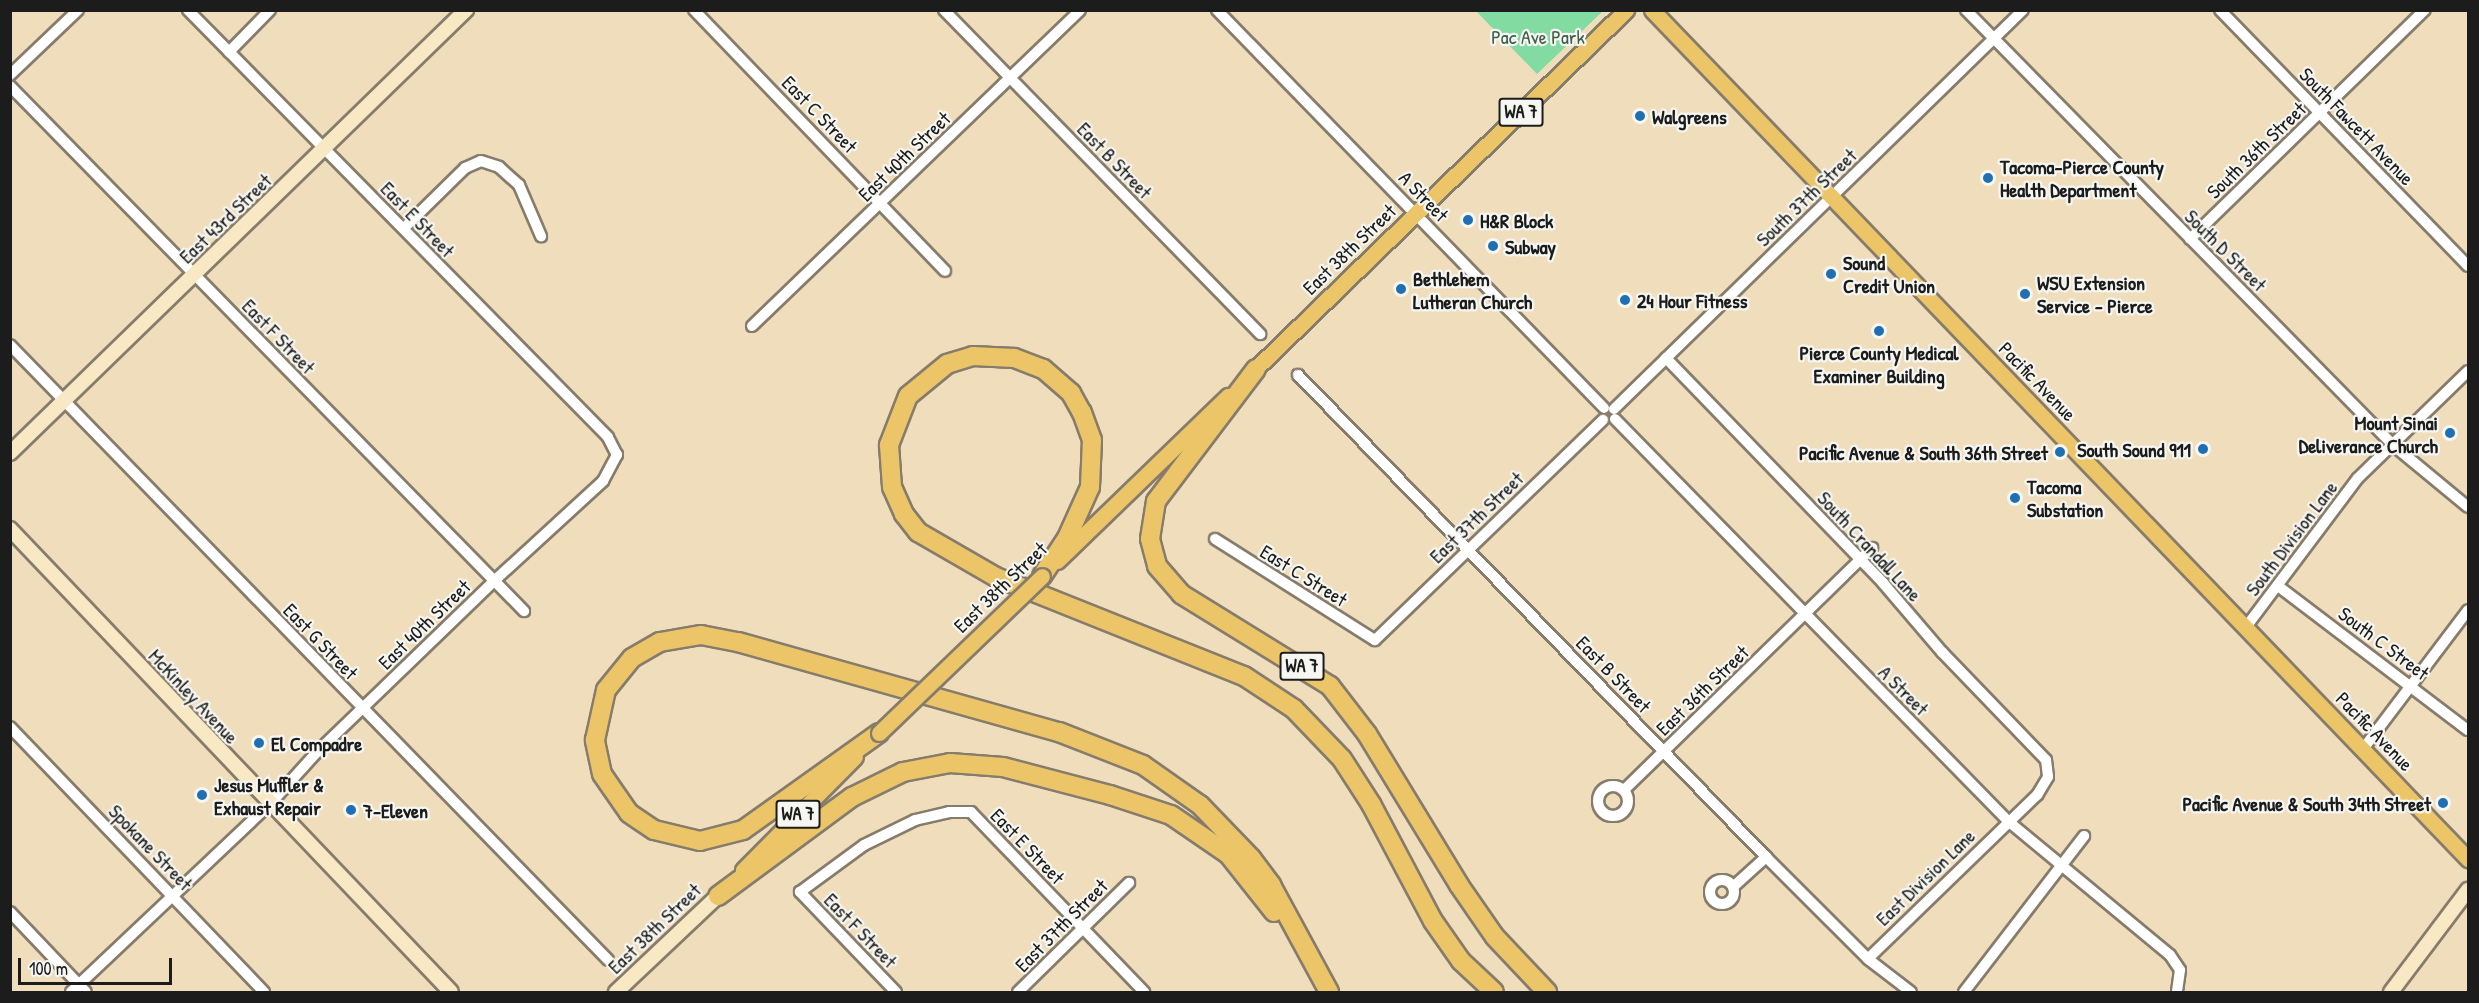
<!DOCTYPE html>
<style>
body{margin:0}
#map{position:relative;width:2479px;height:1003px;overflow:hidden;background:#f0ddbc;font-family:"Patrick Hand",sans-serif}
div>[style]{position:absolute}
.green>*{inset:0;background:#82dca2}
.roads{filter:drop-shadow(2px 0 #867c6c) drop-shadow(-2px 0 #867c6c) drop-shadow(0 2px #867c6c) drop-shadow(0 -2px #867c6c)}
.street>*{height:10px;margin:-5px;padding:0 5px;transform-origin:5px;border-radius:5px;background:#fff}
.street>.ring{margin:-5px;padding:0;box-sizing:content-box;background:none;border:10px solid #fff;border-radius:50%}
.secondary>*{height:14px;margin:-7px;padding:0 7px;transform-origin:7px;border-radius:7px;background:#f8e8c3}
.primary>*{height:15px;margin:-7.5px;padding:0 7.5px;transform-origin:7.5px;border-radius:7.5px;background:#edc569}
.highway>*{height:18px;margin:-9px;padding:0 9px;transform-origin:9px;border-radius:9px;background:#edc569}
.bridges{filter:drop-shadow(2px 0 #867c6c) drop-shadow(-2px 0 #867c6c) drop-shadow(0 2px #867c6c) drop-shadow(0 -2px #867c6c)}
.primary-bridge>*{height:15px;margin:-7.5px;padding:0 7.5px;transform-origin:7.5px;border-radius:7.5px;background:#edc569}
.dots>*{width:16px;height:16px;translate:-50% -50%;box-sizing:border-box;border:3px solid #f6f6f2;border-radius:50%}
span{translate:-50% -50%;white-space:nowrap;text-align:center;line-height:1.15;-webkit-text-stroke:4.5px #f6f6f2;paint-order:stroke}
.shield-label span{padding:2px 4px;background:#f6f6f2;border:2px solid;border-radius:4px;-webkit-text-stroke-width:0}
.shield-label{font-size:18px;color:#1c1c1c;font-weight:700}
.park-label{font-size:20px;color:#405f4b}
.street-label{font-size:20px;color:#1c1c1c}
.poi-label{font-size:20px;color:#1c1c1c;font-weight:700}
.left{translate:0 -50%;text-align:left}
.right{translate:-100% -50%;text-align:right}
.frame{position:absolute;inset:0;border:12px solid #1c1c1c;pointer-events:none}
.scale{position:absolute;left:18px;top:958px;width:154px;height:27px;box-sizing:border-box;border:3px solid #1c1c1c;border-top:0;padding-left:8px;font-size:18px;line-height:21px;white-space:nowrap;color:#1c1c1c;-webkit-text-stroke:4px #f6f6f2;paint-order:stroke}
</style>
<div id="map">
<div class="green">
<i style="clip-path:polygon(1476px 11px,1603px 11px,1537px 74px)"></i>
</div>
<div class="roads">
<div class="street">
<i style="left:694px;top:10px;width:362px;rotate:46.1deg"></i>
<i style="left:944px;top:10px;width:453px;rotate:45.7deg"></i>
<i style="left:1217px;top:10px;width:555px;rotate:45.8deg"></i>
<i style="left:1966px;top:10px;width:610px;rotate:45.53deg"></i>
<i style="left:2393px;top:445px;width:97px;rotate:39.6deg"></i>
<i style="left:2220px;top:10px;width:356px;rotate:45.9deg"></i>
<i style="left:229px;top:52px;width:59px;rotate:-45.7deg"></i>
<i style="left:10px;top:75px;width:94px;rotate:-43.7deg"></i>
<i style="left:10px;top:86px;width:735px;rotate:45.61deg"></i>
<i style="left:404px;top:228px;width:86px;rotate:-44.5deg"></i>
<i style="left:465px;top:168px;width:17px;rotate:-24deg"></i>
<i style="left:481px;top:161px;width:19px;rotate:18deg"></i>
<i style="left:499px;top:167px;width:27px;rotate:42deg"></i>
<i style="left:519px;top:185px;width:56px;rotate:66.7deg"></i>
<i style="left:2190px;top:239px;width:328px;rotate:-44.3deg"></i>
<i style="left:752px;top:326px;width:455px;rotate:-43.9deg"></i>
<i style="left:10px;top:345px;width:858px;rotate:45.8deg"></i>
<i style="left:1666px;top:358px;width:313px;rotate:46deg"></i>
<i style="left:1883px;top:583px;width:91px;rotate:49.5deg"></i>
<i style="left:1942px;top:652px;width:150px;rotate:46.1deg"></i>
<i style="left:2046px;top:760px;width:17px;rotate:83deg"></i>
<i style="left:2048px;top:777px;width:21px;rotate:121deg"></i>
<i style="left:2037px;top:795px;width:235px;rotate:135.9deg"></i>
<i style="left:1298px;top:375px;width:672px;rotate:45.84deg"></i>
<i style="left:1766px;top:857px;width:144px;rotate:45deg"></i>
<i style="left:1868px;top:959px;width:54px;rotate:37.5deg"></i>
<i style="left:1614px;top:409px;width:571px;rotate:-44.29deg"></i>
<i style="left:1615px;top:419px;width:562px;rotate:45.65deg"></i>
<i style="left:2008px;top:821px;width:210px;rotate:39.6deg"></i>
<i style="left:2170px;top:955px;width:18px;rotate:56deg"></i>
<i style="left:2180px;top:970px;width:22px;rotate:98deg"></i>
<i style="left:1215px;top:539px;width:189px;rotate:32.3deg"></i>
<i style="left:1375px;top:640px;width:317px;rotate:-44deg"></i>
<i style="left:2278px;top:586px;width:238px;rotate:37.2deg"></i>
<i style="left:2246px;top:627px;width:186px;rotate:-53.1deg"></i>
<i style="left:2358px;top:478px;width:153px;rotate:-44.2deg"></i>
<i style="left:10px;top:727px;width:367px;rotate:46.2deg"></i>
<i style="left:2363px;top:749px;width:174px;rotate:-52.9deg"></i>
<i class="ring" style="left:1598px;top:786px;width:20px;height:20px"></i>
<i style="left:1624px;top:790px;width:347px;rotate:-44.3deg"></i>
<i class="ring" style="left:1710px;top:880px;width:14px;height:14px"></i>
<i style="left:1733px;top:887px;width:45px;rotate:-42.3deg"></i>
<i style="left:10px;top:912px;width:110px;rotate:46.5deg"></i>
<i style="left:71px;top:992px;width:274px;rotate:-43.4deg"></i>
<i style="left:270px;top:804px;width:70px;rotate:-47.9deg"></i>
<i style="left:317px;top:752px;width:246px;rotate:-44deg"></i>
<i style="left:494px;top:581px;width:148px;rotate:-42.5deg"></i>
<i style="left:603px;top:481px;width:30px;rotate:-62deg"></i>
<i style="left:617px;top:455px;width:20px;rotate:-117deg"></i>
<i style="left:608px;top:437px;width:599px;rotate:-134.53deg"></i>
<i style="left:896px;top:992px;width:139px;rotate:-133.8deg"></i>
<i style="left:800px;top:892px;width:79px;rotate:-36.3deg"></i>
<i style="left:864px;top:845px;width:57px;rotate:-26.1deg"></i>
<i style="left:915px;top:820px;width:35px;rotate:-13deg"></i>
<i style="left:949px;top:812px;width:22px"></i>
<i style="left:971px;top:812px;width:250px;rotate:46.1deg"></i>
<i style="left:1018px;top:992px;width:156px;rotate:-44.5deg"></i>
<i style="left:1964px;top:992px;width:197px;rotate:-52.4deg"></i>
</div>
<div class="secondary">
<i style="left:10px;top:453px;width:636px;rotate:-44.17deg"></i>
<i style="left:10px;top:529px;width:639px;rotate:46.39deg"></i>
<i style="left:616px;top:992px;width:140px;rotate:-43.3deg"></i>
<i style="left:2391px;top:992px;width:128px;rotate:-53deg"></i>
</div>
<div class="primary">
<i style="left:1652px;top:10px;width:1178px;rotate:46.14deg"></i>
<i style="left:1249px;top:375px;width:525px;rotate:-44.07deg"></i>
<i style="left:1057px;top:561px;width:238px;rotate:-44deg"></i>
<i style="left:743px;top:870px;width:159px;rotate:-45.3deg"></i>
</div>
<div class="highway">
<i style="left:1256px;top:369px;width:166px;rotate:127.1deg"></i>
<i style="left:1156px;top:501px;width:38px;rotate:99deg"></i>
<i style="left:1150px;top:539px;width:28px;rotate:75deg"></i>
<i style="left:1157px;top:566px;width:37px;rotate:49deg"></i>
<i style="left:1181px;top:594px;width:175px;rotate:31.7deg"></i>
<i style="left:1330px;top:686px;width:61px;rotate:52.4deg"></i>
<i style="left:1367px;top:734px;width:177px;rotate:58.6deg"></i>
<i style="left:1459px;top:885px;width:63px;rotate:55.3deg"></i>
<i style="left:1495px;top:937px;width:76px;rotate:46.6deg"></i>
<i style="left:1042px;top:576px;width:45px;rotate:-56.7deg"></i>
<i style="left:1067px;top:538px;width:56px;rotate:-65.7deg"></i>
<i style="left:1090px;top:487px;width:47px;rotate:-87.6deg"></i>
<i style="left:1092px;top:440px;width:29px;rotate:-110deg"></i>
<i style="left:1082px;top:413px;width:23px;rotate:-119deg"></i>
<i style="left:1071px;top:393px;width:37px;rotate:-139deg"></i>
<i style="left:1043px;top:369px;width:31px;rotate:-159deg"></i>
<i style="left:1014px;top:358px;width:41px;rotate:-177.2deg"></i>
<i style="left:973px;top:356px;width:27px;rotate:163deg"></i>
<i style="left:947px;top:364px;width:50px;rotate:140.6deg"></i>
<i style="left:908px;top:396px;width:53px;rotate:111.2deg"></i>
<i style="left:889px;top:445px;width:42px;rotate:85.9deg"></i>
<i style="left:892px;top:487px;width:30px;rotate:66deg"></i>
<i style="left:904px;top:514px;width:23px;rotate:52deg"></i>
<i style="left:918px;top:532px;width:90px;rotate:30deg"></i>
<i style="left:996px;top:577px;width:267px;rotate:21.8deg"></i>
<i style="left:1244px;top:676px;width:60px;rotate:33.4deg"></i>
<i style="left:1294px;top:709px;width:69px;rotate:46.2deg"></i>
<i style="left:1342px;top:759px;width:54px;rotate:57.2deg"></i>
<i style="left:1371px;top:804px;width:132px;rotate:62.1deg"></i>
<i style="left:1433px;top:921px;width:49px;rotate:55deg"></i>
<i style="left:1461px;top:961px;width:45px;rotate:43.2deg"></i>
<i style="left:879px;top:733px;width:167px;rotate:144.5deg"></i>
<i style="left:743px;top:830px;width:44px;rotate:165.7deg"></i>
<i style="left:700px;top:841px;width:47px;rotate:-166.6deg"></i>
<i style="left:654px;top:830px;width:30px;rotate:-146deg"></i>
<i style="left:629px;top:813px;width:47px;rotate:-124.7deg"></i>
<i style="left:602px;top:774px;width:35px;rotate:-102deg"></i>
<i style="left:595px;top:740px;width:51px;rotate:-77.6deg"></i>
<i style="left:606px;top:690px;width:41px;rotate:-50.9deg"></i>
<i style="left:632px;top:658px;width:32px;rotate:-30deg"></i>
<i style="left:660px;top:642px;width:42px;rotate:-9.7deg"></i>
<i style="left:701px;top:635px;width:38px;rotate:11deg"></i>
<i style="left:738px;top:642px;width:333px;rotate:15.7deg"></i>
<i style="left:1059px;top:732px;width:90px;rotate:21.4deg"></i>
<i style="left:1143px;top:765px;width:70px;rotate:35.1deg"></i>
<i style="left:1200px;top:805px;width:74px;rotate:46.1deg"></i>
<i style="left:1251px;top:858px;width:34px;rotate:53deg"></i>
<i style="left:1271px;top:885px;width:122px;rotate:61.5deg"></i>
<i style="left:718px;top:896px;width:167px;rotate:-36.5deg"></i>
<i style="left:852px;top:797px;width:57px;rotate:-26.1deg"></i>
<i style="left:903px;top:772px;width:48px;rotate:-10.8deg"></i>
<i style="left:950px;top:763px;width:53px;rotate:4.3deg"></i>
<i style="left:1003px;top:767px;width:111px;rotate:14.7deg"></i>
<i style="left:1110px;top:795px;width:64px;rotate:18.2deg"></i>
<i style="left:1171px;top:815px;width:69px;rotate:34.4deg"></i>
<i style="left:1228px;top:854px;width:74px;rotate:51.6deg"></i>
</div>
</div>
<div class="bridges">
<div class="primary-bridge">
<i style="left:879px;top:733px;width:226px;rotate:-43.9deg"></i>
</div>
</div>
<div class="dots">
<i style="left:1640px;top:116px;background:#1f6fb2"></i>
<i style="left:1988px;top:178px;background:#1f6fb2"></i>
<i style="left:1468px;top:220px;background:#1f6fb2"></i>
<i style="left:1493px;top:246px;background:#1f6fb2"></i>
<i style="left:1831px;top:274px;background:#1f6fb2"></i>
<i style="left:1401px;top:289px;background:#1f6fb2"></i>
<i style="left:2025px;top:294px;background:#1f6fb2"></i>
<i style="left:1625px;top:300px;background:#1f6fb2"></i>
<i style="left:1879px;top:331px;background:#1f6fb2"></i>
<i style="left:2450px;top:433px;background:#1f6fb2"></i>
<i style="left:2203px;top:449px;background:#1f6fb2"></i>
<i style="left:2060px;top:452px;background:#1f6fb2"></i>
<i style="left:2015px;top:498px;background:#1f6fb2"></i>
<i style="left:259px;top:743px;background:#1f6fb2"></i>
<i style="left:202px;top:795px;background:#1f6fb2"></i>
<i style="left:2443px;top:803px;background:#1f6fb2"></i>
<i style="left:351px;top:810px;background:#1f6fb2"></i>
</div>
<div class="shield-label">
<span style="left:1521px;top:112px">WA 7</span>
<span style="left:1302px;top:666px">WA 7</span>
<span style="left:798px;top:814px">WA 7</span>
</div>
<div class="park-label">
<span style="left:1538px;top:36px">Pac Ave Park</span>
</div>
<div class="street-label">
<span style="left:820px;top:114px;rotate:46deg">East C Street</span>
<span style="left:2357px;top:126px;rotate:46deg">South Fawcett Avenue</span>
<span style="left:2256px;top:150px;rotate:-44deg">South 36th Street</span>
<span style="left:904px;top:156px;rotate:-44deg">East 40th Street</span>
<span style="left:1115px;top:160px;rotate:46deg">East B Street</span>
<span style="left:1424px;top:196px;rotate:46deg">A Street</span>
<span style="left:1806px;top:197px;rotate:-44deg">South 37th Street</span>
<span style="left:225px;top:218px;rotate:-44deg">East 43rd Street</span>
<span style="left:418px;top:219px;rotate:46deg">East E Street</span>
<span style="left:1349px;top:249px;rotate:-44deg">East 38th Street</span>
<span style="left:2226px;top:250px;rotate:45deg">South D Street</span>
<span style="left:279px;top:336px;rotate:46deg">East F Street</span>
<span style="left:2038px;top:381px;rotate:46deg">Pacific Avenue</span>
<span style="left:1476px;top:517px;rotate:-44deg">East 37th Street</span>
<span style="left:2291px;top:538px;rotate:-53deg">South Division Lane</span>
<span style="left:1870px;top:546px;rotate:47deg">South Crandall Lane</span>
<span style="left:1304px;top:575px;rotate:32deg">East C Street</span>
<span style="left:1000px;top:587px;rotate:-44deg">East 38th Street</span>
<span style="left:424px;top:624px;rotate:-44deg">East 40th Street</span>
<span style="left:321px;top:641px;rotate:46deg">East G Street</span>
<span style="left:2384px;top:643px;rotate:37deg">South C Street</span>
<span style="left:1614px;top:674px;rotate:46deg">East B Street</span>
<span style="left:1702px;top:690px;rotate:-44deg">East 36th Street</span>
<span style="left:1904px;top:690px;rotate:45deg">A Street</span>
<span style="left:194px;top:696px;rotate:47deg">McKinley Avenue</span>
<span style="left:2375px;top:731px;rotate:46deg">Pacific Avenue</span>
<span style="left:1028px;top:846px;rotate:46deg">East E Street</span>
<span style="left:151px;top:847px;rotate:46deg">Spokane Street</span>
<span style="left:1925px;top:877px;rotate:-44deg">East Division Lane</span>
<span style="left:1061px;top:925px;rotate:-45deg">East 37th Street</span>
<span style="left:654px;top:928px;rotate:-44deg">East 38th Street</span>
<span style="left:861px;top:930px;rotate:46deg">East F Street</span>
</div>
<div class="poi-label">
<span class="left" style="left:1652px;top:116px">Walgreens</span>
<span class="left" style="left:2000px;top:178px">Tacoma-Pierce County<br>Health Department</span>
<span class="left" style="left:1480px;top:220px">H&amp;R Block</span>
<span class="left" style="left:1505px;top:246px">Subway</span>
<span class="left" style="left:1843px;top:274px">Sound<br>Credit Union</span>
<span class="left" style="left:1413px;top:290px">Bethlehem<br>Lutheran Church</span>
<span class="left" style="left:2037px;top:294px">WSU Extension<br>Service - Pierce</span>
<span class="left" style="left:1637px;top:300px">24 Hour Fitness</span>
<span style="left:1879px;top:364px">Pierce County Medical<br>Examiner Building</span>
<span class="right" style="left:2438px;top:434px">Mount Sinai<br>Deliverance Church</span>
<span class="right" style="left:2191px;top:449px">South Sound 911</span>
<span class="right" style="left:2048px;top:452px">Pacific Avenue &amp; South 36th Street</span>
<span class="left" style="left:2027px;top:498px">Tacoma<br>Substation</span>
<span class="left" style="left:271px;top:743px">El Compadre</span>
<span class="left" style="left:214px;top:796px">Jesus Muffler &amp;<br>Exhaust Repair</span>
<span class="right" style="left:2431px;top:803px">Pacific Avenue &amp; South 34th Street</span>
<span class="left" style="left:363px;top:810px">7-Eleven</span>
</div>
<div class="frame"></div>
<div class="scale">100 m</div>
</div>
